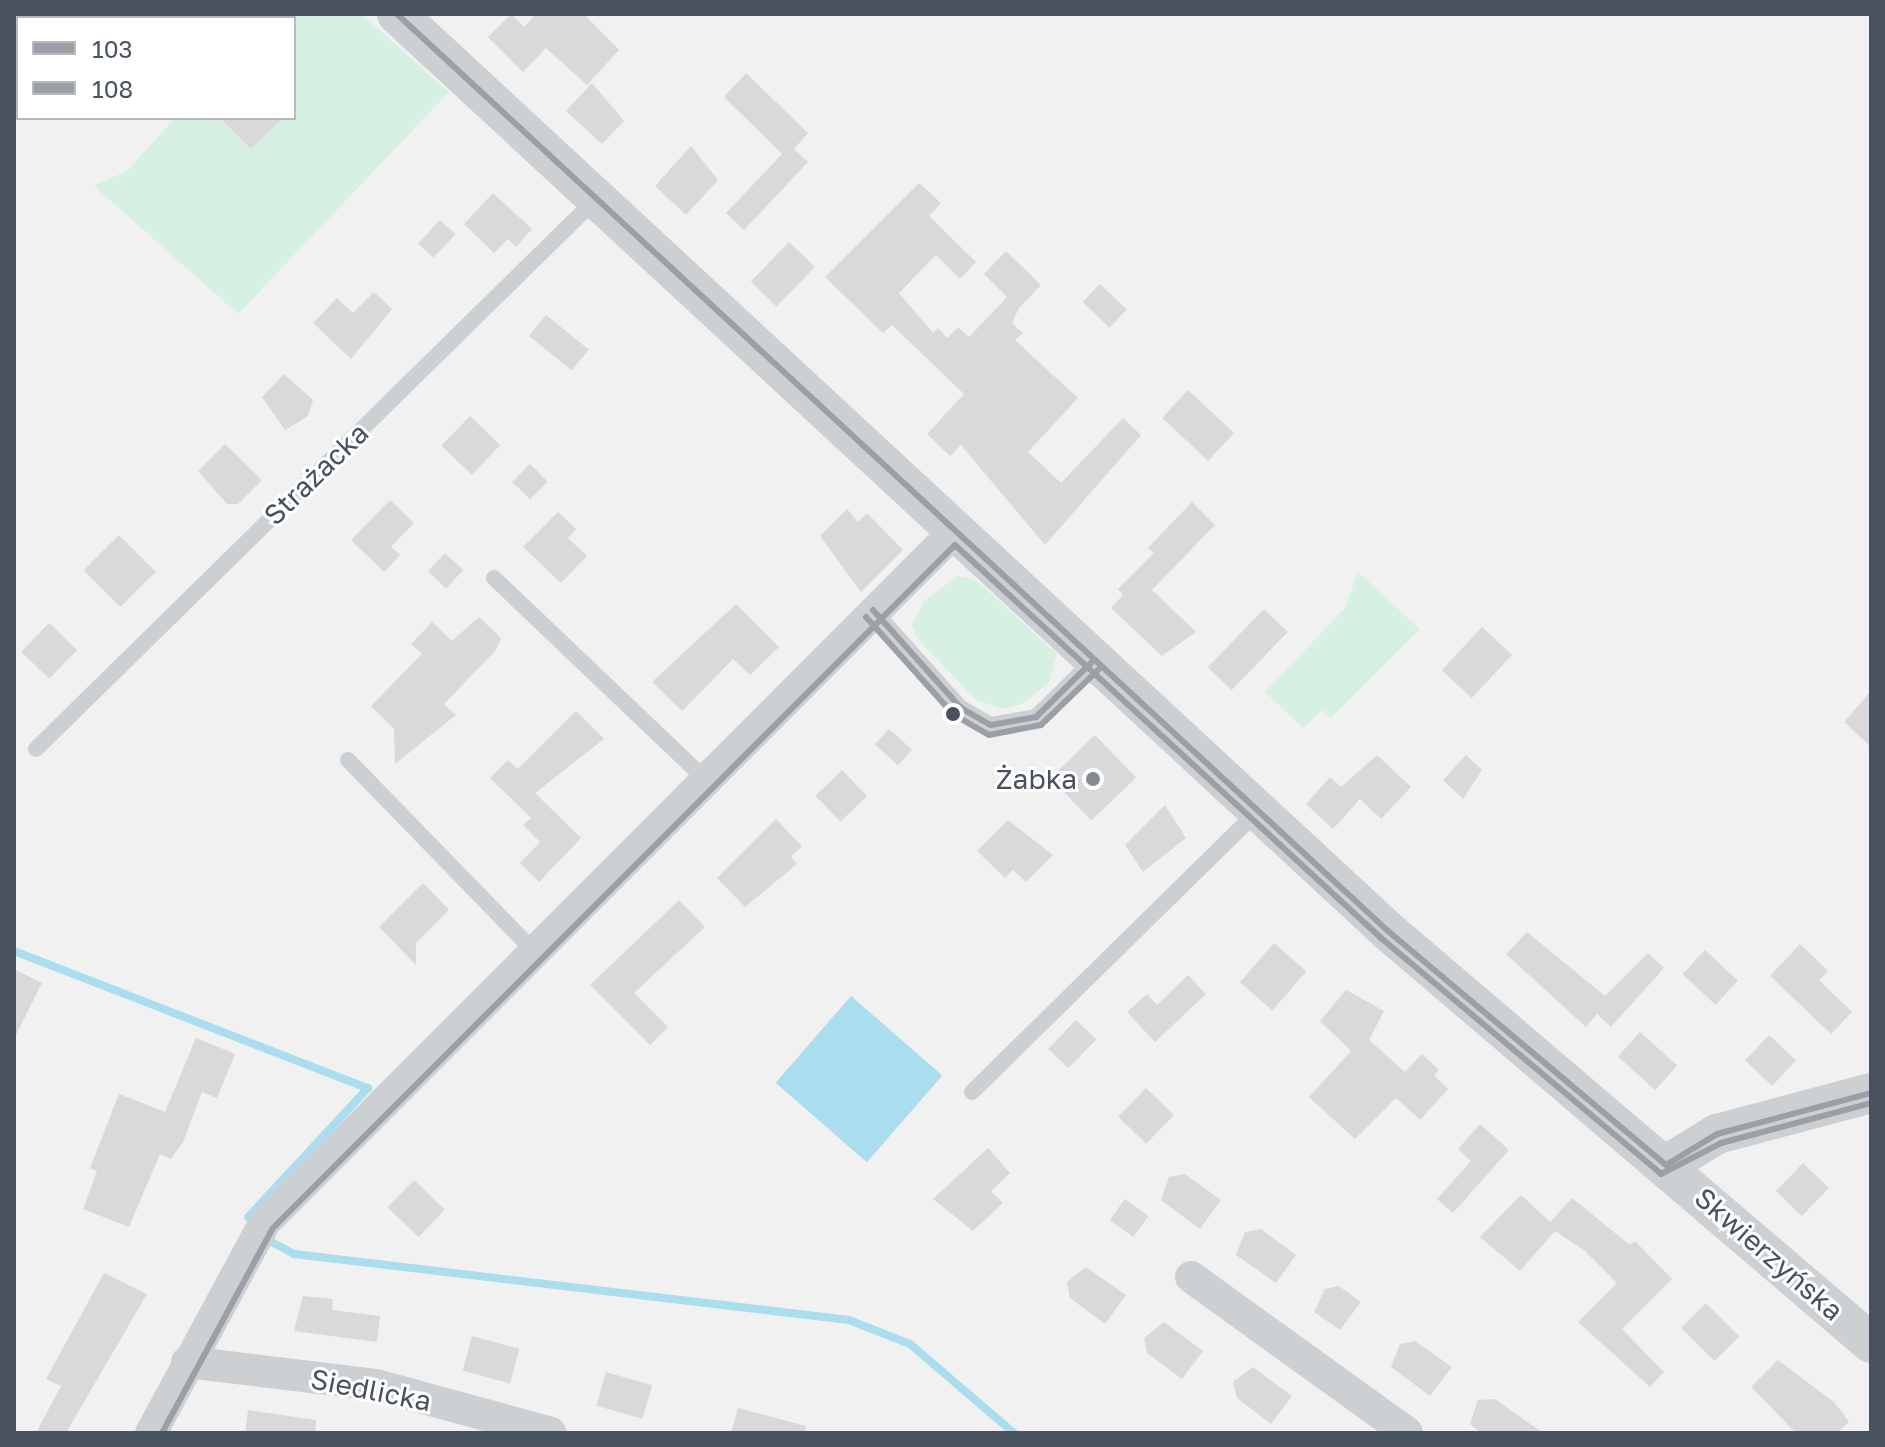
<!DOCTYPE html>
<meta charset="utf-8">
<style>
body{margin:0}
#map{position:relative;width:1885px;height:1447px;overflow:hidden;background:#f2f1f1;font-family:"Golos Text",sans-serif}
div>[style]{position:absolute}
.green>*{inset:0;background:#d6f0e1}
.water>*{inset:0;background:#ade;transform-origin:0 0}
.stream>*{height:8px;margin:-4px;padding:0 4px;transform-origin:4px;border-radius:4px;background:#ade}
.building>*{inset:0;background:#d9d9db;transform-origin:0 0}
.service>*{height:16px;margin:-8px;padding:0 8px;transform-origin:8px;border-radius:8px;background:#cdd0d2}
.minor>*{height:32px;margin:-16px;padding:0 16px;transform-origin:16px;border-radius:16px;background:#cdd0d2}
.tertiary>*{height:40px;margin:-20px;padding:0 20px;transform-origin:20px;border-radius:20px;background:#cdd0d2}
.bus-1>*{height:6px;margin:-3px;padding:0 3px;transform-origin:3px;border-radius:3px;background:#9aa0a6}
.bus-2>*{height:6px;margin:-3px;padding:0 3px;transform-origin:3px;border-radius:3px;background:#9aa0a6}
.dots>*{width:22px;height:22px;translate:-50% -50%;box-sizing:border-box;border:4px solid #fff;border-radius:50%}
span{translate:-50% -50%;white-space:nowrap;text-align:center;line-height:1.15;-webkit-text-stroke:6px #fff;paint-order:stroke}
.street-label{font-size:28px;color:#48525e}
.poi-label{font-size:28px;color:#48525e}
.right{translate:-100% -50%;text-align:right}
.frame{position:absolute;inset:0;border:16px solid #48525e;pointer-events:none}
.legend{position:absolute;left:16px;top:16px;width:280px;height:104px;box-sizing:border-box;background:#fff;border:2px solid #b6babf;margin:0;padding:10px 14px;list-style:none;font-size:24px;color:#48525e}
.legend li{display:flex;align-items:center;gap:16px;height:40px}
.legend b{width:40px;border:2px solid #b6babf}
</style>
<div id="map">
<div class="green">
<i style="clip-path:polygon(275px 14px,361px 14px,449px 92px,238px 314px,94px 186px,127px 171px,175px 118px,294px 118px,294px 18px)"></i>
<i style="clip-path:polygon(1358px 572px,1420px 629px,1331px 718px,1322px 710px,1303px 728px,1265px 692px,1345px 608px)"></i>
<i style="clip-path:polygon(958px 576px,976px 580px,1057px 654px,1049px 682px,1024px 703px,1004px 709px,977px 701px,917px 638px,912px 625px,925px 600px)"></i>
</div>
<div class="water">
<i style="left:851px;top:996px;width:121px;height:115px;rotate:41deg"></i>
</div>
<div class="stream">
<i style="left:14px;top:951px;width:380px;rotate:21.2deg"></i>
<i style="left:368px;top:1088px;width:176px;rotate:132.9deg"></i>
<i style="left:248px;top:1217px;width:11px;rotate:49deg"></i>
<i style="left:266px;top:1239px;width:32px;rotate:28deg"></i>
<i style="left:294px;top:1254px;width:559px;rotate:6.78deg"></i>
<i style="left:849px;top:1320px;width:66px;rotate:21.5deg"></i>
<i style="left:910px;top:1344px;width:137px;rotate:40.6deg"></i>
</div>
<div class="building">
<i style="clip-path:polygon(511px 14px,524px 27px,536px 14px,584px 14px,619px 50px,587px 85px,546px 48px,523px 72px,488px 37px)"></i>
<i style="clip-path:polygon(746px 73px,808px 133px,794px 149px,808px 162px,744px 230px,726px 213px,782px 154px,724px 97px)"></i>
<i style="clip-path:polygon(592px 83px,624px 121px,602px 144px,566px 111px)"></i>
<i style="clip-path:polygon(220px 118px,283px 118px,251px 149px)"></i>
<i style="clip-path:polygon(691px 146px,718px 180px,686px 215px,655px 186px)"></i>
<i style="clip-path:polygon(919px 183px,941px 203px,929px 216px,976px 262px,960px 279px,936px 255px,899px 293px,933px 333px,938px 328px,947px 338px,958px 327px,969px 337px,1007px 297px,984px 274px,1006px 251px,1041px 285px,1019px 308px,1012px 323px,1023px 333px,1015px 340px,1078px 398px,1028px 452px,1061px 483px,1123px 418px,1141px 435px,1045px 545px,961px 445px,950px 456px,927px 434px,964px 394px,892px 325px,883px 333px,825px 277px)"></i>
<i style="clip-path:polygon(493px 193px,532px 229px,516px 247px,508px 239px,494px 253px,464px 224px)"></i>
<i style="left:440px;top:220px;width:21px;height:32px;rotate:43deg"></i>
<i style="left:789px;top:242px;width:36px;height:55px;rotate:44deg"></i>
<i style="left:1100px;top:284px;width:37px;height:25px;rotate:44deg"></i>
<i style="clip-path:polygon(374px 292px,392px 309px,351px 359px,313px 323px,337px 298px,353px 313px)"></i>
<i style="left:546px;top:315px;width:55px;height:27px;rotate:39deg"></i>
<i style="clip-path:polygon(284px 374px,313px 400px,308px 416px,285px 430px,262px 397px)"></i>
<i style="left:1188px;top:390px;width:63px;height:38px;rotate:43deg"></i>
<i style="left:470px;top:416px;width:42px;height:41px;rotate:44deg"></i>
<i style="clip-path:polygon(225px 444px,262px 480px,238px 504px,227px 504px,198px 471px)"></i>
<i style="left:530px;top:464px;width:25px;height:25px;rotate:45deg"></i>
<i style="clip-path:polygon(390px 500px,414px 523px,391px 547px,400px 555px,384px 572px,351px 540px)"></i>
<i style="clip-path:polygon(1192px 502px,1215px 525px,1152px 590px,1196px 632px,1162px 656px,1111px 608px,1123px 595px,1118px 589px,1154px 553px,1148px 548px)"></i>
<i style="clip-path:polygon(847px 509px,858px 522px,867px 513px,903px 550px,861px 592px,820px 536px)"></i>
<i style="clip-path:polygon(558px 512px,576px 529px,568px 538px,587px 556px,561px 583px,523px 547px)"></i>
<i style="left:119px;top:535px;width:52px;height:50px;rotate:45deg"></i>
<i style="left:445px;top:553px;width:25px;height:25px;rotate:43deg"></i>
<i style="clip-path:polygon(736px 604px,779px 647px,750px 675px,733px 659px,682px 711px,652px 682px)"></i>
<i style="left:1264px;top:609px;width:33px;height:81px;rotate:44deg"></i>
<i style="clip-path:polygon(479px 617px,501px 638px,496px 650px,444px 704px,456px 715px,395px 764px,394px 729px,371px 706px,422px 654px,411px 644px,432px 622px,452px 641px)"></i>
<i style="left:49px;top:623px;width:39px;height:40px;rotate:44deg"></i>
<i style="left:1482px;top:627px;width:41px;height:59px;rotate:43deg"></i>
<i style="clip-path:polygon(1871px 691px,1871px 747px,1844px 722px)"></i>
<i style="clip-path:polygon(576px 711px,604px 739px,535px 793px,581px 838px,539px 882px,520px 863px,540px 842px,523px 825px,531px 818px,490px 778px,508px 760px,518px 769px)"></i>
<i style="left:889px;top:729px;width:31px;height:21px;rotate:42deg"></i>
<i style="left:1095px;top:735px;width:59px;height:62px;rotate:46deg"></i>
<i style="clip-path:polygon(1377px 755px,1411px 787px,1381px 819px,1360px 799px,1333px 829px,1306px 804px,1330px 777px,1341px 787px)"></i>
<i style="clip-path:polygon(1466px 755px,1482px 770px,1463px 799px,1443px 780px)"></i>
<i style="left:842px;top:770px;width:36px;height:37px;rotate:46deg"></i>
<i style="clip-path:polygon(1165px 805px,1186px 838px,1143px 872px,1125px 845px)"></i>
<i style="clip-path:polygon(776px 819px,802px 846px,791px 857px,797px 864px,745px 907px,717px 878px)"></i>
<i style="clip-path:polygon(1008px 820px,1053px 855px,1026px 882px,1013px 870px,1005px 878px,977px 851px)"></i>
<i style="clip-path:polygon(423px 883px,449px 910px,416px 943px,416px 965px,379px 927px)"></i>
<i style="clip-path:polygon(679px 900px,705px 927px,634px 993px,668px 1027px,650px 1045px,590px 985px)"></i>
<i style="clip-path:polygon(1527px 932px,1605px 996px,1648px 953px,1664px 968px,1611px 1027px,1597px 1014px,1586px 1027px,1506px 954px)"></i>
<i style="left:1274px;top:943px;width:43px;height:52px;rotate:41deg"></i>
<i style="clip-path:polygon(1800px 944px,1828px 971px,1819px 980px,1852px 1012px,1831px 1034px,1770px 976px)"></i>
<i style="left:1705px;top:950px;width:45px;height:33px;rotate:43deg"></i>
<i style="clip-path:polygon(14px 969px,42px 983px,14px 1039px)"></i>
<i style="clip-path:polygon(1188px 975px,1206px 994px,1155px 1042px,1127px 1012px,1147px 994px,1157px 1005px)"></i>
<i style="clip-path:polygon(1346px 990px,1384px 1011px,1369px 1040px,1405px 1072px,1422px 1054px,1439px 1070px,1434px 1075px,1448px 1089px,1420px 1120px,1396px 1098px,1355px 1139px,1309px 1097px,1351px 1051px,1320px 1021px)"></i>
<i style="left:1076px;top:1020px;width:28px;height:40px;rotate:44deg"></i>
<i style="left:1640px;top:1032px;width:50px;height:33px;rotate:42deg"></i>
<i style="left:1769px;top:1035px;width:37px;height:35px;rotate:43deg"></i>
<i style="clip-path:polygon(196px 1038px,235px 1054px,217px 1098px,202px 1092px,183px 1142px,171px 1159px,160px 1154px,129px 1227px,83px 1209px,97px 1171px,90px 1168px,119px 1094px,165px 1112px)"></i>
<i style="left:1146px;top:1088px;width:39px;height:40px;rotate:44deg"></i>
<i style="clip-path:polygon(1480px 1124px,1509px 1150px,1453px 1213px,1437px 1199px,1471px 1161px,1458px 1149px)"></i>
<i style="clip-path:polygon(988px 1148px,1010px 1173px,991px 1191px,1003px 1203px,973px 1231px,933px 1199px)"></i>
<i style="left:1803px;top:1163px;width:36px;height:39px;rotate:44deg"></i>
<i style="clip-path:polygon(1185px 1174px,1221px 1200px,1200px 1229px,1161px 1200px,1169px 1177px)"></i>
<i style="left:414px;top:1180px;width:43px;height:38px;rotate:44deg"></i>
<i style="clip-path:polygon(1521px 1195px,1550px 1222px,1572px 1198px,1630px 1245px,1635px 1241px,1672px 1279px,1622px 1329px,1664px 1372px,1650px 1387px,1578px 1322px,1617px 1283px,1585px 1251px,1555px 1231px,1520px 1271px,1480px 1237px)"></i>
<i style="left:1125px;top:1199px;width:29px;height:26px;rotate:36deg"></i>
<i style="clip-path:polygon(1261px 1229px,1296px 1255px,1276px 1283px,1236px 1255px,1245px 1232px)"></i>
<i style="clip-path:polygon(1086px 1267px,1126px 1295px,1105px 1324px,1070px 1298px,1067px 1282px)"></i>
<i style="clip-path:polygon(104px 1273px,147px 1294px,66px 1433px,36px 1433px,61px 1386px,46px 1379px)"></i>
<i style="clip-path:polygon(1339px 1286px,1361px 1302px,1340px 1330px,1314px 1312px,1325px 1289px)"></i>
<i style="clip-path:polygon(303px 1296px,333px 1299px,332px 1310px,380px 1316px,377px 1342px,294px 1331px)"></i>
<i style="left:1706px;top:1303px;width:47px;height:35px;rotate:45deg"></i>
<i style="clip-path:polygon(1164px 1322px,1203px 1351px,1182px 1379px,1147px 1353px,1144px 1338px)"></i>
<i style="left:472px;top:1336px;width:49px;height:36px;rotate:15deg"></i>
<i style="clip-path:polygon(1415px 1341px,1452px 1367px,1430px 1396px,1391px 1367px,1400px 1344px)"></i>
<i style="clip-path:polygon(1778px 1360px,1835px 1403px,1849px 1422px,1837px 1433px,1796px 1433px,1751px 1387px)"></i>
<i style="clip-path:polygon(1253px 1367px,1292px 1396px,1271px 1424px,1237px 1398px,1233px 1382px)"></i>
<i style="left:606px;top:1372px;width:48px;height:35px;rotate:16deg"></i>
<i style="clip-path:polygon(1495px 1399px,1543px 1433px,1481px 1433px,1470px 1424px,1478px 1400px)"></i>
<i style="clip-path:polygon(738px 1408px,806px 1426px,805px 1433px,731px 1433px)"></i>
<i style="clip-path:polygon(248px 1410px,316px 1420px,315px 1433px,245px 1433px)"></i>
</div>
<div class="service">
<i style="left:494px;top:578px;width:291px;rotate:43.6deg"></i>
<i style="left:873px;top:610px;width:132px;rotate:48.1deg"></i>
<i style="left:961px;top:708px;width:34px;rotate:30deg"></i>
<i style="left:991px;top:725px;width:46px;rotate:-10.1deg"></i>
<i style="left:1036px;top:717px;width:81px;rotate:-44.5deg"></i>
<i style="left:36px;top:749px;width:784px;rotate:-44.48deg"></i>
<i style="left:348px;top:760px;width:265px;rotate:45.8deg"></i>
<i style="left:972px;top:1092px;width:401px;rotate:-44.5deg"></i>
</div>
<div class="minor">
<i style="left:1191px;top:1277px;width:266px;rotate:35.8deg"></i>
<i style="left:187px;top:1362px;width:190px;rotate:6.9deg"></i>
<i style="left:376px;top:1385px;width:181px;rotate:15.3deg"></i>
<i style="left:151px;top:1433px;width:240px;rotate:-61.6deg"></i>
<i style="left:265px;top:1222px;width:977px;rotate:-45.04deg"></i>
</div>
<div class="tertiary">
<i style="left:397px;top:14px;width:1350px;rotate:42.78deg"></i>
<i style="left:1388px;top:931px;width:635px;rotate:40.46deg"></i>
<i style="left:1666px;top:1165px;width:60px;rotate:-31.3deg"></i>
<i style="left:1717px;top:1134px;width:159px;rotate:-14.9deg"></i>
</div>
<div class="bus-1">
<i style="left:397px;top:14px;width:1350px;rotate:42.78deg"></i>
<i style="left:1388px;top:931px;width:363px;rotate:40.1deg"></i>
<i style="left:873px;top:610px;width:132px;rotate:48.1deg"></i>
<i style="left:961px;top:708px;width:34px;rotate:30deg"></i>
<i style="left:991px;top:725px;width:46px;rotate:-10.1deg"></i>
<i style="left:1036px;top:717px;width:81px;rotate:-44.5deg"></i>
<i style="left:1666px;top:1165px;width:60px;rotate:-31.3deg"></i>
<i style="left:1717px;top:1134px;width:159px;rotate:-14.9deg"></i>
</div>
<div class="bus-2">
<i style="left:866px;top:617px;width:132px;rotate:48.1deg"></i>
<i style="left:954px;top:715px;width:40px;rotate:29.7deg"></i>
<i style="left:989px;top:735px;width:53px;rotate:-10.9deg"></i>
<i style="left:1041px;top:725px;width:83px;rotate:-44deg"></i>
<i style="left:162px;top:1433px;width:233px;rotate:-61.6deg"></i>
<i style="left:273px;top:1228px;width:965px;rotate:-45.04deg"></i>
<i style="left:955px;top:545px;width:580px;rotate:42.69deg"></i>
<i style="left:1381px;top:938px;width:366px;rotate:40.1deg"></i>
<i style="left:1661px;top:1174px;width:68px;rotate:-27.3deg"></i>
<i style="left:1721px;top:1143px;width:155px;rotate:-14.9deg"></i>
</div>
<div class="dots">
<i style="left:953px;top:714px;background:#48525e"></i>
<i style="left:1093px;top:779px;background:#848a91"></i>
</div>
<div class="street-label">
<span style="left:316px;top:474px;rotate:-44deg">Strażacka</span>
<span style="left:1769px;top:1254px;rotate:41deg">Skwierzyńska</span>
<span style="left:371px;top:1390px;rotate:11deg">Siedlicka</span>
</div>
<div class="poi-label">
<span class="right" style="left:1077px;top:779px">Żabka</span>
</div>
<div class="frame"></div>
<ul class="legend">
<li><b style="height:10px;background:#9aa0a6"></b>103</li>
<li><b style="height:10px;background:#9aa0a6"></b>108</li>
</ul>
</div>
